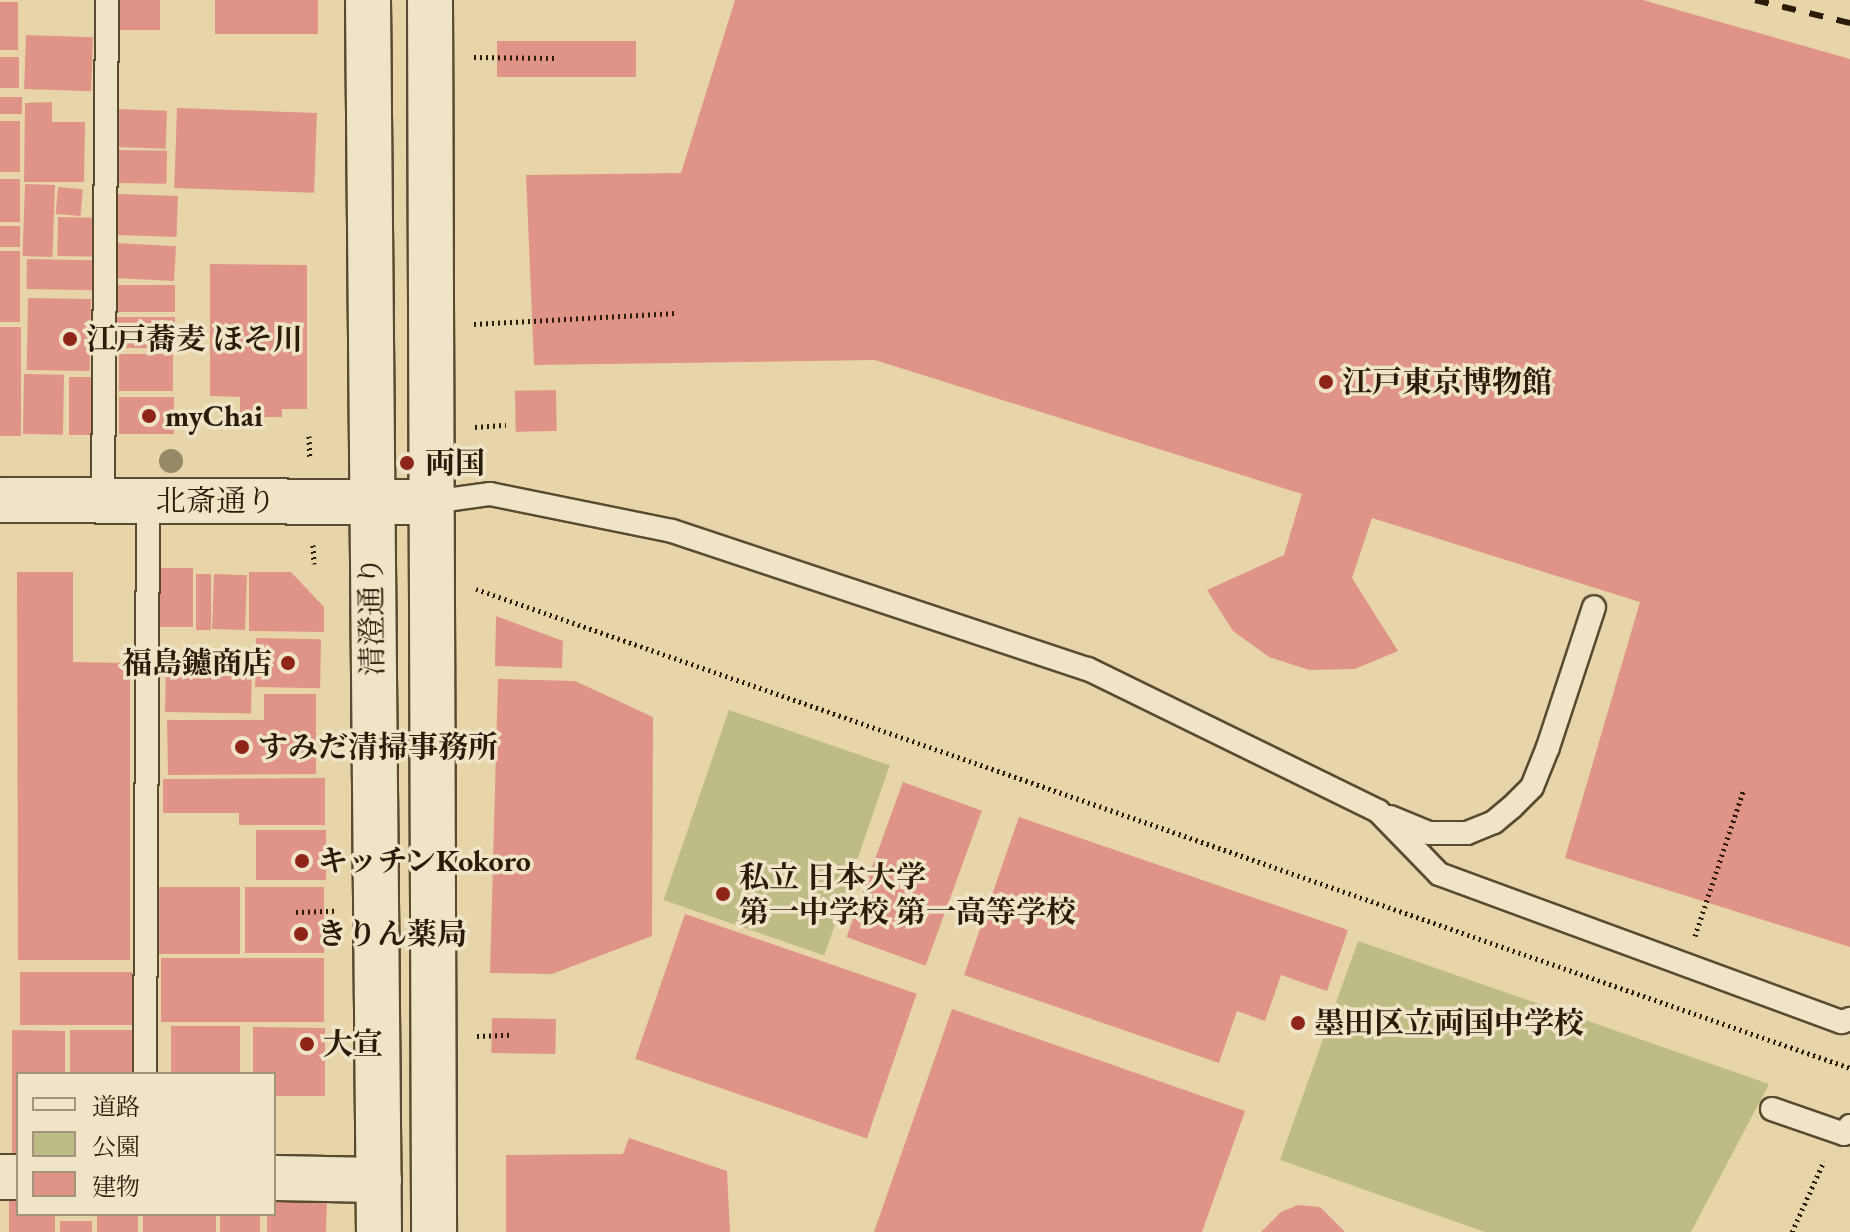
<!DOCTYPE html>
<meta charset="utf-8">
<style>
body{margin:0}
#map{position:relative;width:1850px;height:1232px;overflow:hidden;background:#e7d5a9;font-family:"EB Garamond","Noto Serif JP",serif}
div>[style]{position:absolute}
.green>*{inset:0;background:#bcbc84;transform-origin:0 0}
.building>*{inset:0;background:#e09487;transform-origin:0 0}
.path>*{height:5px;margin-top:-2.5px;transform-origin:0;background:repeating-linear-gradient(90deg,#2b1b09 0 2px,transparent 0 6px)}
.roads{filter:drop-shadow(2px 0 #5a4a31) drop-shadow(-2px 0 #5a4a31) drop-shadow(0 2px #5a4a31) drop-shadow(0 -2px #5a4a31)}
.service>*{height:22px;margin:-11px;padding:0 11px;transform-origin:11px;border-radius:11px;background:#efe4c7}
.minor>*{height:44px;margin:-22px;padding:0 22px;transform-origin:22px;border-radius:22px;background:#efe4c7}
.tertiary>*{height:44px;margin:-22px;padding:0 22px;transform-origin:22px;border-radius:22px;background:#efe4c7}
.secondary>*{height:44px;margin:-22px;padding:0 22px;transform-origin:22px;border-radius:22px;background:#efe4c7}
.rail>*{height:6px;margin-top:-3px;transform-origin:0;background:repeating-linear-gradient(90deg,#2b1b09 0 14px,transparent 0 28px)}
.trees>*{width:24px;height:24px;margin:-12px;border-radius:50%;background:#978965}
.dots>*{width:22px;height:22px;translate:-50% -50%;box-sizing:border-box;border:4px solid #efe4c7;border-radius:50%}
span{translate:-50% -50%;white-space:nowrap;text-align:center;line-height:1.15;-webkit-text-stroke:7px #efe4c7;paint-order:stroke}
.poi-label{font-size:30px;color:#2b1b09;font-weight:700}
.left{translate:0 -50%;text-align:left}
.right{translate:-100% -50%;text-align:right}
.street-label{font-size:30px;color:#2b1b09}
.legend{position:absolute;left:16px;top:1072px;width:260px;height:144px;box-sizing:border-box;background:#efe4c7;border:2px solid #a1947b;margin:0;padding:10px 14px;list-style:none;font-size:24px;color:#2b1b09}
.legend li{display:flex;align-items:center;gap:16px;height:40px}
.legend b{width:40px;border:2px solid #a1947b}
</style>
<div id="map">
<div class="green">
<i style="left:729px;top:710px;width:170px;height:201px;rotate:19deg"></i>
<i style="clip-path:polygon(1358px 941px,1769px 1084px,1691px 1232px,1485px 1232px,1280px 1160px)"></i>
</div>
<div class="building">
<i style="left:119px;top:0;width:41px;height:30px"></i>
<i style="left:215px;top:0;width:103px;height:34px"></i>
<i style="clip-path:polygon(735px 0,1643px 0,1850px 59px,1850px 947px,1565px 858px,1640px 602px,1372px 518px,1352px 578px,1398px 651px,1355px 669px,1309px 670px,1269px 657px,1233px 631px,1207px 590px,1284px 555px,1302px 494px,875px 360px,534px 365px,526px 175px,681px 173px)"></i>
<i style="left:0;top:2px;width:18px;height:48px"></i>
<i style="left:26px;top:35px;width:67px;height:54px;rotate:2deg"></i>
<i style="left:636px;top:41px;width:36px;height:139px;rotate:90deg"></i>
<i style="left:0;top:57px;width:19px;height:31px"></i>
<i style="left:0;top:97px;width:22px;height:17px"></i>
<i style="clip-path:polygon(52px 102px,52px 122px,85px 122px,84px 182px,24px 182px,25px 103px)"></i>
<i style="left:177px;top:108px;width:140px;height:80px;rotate:2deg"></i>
<i style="left:118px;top:109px;width:49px;height:38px;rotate:2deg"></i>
<i style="left:0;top:121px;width:20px;height:51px"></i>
<i style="left:118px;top:150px;width:49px;height:33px;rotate:1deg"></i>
<i style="left:0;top:179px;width:20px;height:43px"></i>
<i style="left:25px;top:184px;width:30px;height:72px;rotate:2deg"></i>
<i style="left:58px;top:187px;width:25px;height:27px;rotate:5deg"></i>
<i style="left:118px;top:194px;width:60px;height:41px;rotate:2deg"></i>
<i style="left:58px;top:217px;width:39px;height:39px;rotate:1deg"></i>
<i style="left:0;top:226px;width:20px;height:21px"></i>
<i style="left:116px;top:243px;width:60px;height:35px;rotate:3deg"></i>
<i style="left:0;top:251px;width:20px;height:71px"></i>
<i style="left:27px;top:259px;width:66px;height:30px;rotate:1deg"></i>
<i style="clip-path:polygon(210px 264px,307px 265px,307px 409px,282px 409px,282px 417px,240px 417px,240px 397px,210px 396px)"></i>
<i style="left:117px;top:285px;width:58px;height:27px"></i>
<i style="left:28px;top:298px;width:63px;height:72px;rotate:1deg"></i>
<i style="left:117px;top:317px;width:58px;height:31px"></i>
<i style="left:0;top:327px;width:21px;height:109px"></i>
<i style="left:119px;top:354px;width:54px;height:37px"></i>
<i style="left:24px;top:374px;width:40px;height:60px;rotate:1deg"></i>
<i style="left:69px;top:377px;width:24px;height:58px"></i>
<i style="left:556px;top:390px;width:41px;height:41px;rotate:89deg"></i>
<i style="left:119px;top:397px;width:55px;height:37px"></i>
<i style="left:154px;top:568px;width:39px;height:59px"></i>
<i style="clip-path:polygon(17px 572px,73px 572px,73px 662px,130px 663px,130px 960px,18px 960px)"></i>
<i style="clip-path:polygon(249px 572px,291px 572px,324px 607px,324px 632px,249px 631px)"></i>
<i style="left:196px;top:574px;width:15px;height:56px"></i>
<i style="left:214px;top:574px;width:33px;height:55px;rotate:2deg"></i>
<i style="clip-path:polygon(496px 616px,563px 641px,562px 668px,495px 666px)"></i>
<i style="left:256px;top:638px;width:65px;height:49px;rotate:1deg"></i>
<i style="left:166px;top:660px;width:86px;height:52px;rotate:1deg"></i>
<i style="clip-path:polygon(498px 679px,575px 681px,653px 717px,652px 936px,552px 974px,490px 973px)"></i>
<i style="clip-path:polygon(264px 694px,316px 694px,316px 774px,168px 775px,167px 720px,264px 720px)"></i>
<i style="clip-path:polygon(325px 778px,325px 825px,239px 825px,239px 813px,163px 813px,163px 779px)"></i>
<i style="left:903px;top:782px;width:84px;height:165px;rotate:20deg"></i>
<i style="clip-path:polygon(1019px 817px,1348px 930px,1327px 991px,1281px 975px,1265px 1021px,1237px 1011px,1219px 1063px,964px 975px)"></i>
<i style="left:256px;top:830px;width:70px;height:50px"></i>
<i style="left:158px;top:887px;width:82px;height:67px"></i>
<i style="left:245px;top:887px;width:79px;height:66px"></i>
<i style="left:685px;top:914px;width:245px;height:153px;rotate:19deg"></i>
<i style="left:161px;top:958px;width:163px;height:64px"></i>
<i style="left:20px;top:972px;width:112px;height:53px"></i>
<i style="clip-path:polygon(952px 1009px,1245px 1111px,1202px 1232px,874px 1232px)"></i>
<i style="left:492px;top:1018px;width:64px;height:35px;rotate:1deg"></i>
<i style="left:171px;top:1026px;width:69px;height:48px"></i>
<i style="clip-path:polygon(253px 1027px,325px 1028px,325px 1096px,274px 1096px,274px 1074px,253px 1074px)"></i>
<i style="clip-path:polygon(12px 1030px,65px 1031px,65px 1074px,18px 1074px,18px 1157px,12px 1157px)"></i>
<i style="left:70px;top:1030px;width:64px;height:44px"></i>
<i style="clip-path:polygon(629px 1138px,727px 1171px,730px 1232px,506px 1232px,506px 1155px,623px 1154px)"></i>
<i style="clip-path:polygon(9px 1198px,18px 1198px,18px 1214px,55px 1214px,55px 1232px,9px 1232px)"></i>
<i style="clip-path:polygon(274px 1201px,327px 1201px,326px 1232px,267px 1232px,267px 1214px,274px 1214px)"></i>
<i style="clip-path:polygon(1298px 1205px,1320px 1207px,1345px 1232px,1261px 1232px,1281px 1212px)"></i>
<i style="left:97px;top:1214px;width:41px;height:18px"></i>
<i style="left:143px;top:1214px;width:73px;height:18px"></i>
<i style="left:220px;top:1214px;width:40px;height:18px"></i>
<i style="left:60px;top:1221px;width:32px;height:11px"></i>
</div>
<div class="path">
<i style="left:474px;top:57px;width:83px;rotate:0.7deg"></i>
<i style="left:474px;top:324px;width:202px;rotate:-3.1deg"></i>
<i style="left:475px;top:427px;width:31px;rotate:-4deg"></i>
<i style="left:309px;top:436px;width:23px;rotate:88deg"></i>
<i style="left:313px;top:545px;width:19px;rotate:87deg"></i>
<i style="left:476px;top:589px;width:1455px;rotate:19.22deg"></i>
<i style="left:296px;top:912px;width:38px;rotate:-2deg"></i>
<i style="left:1695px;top:936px;width:155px;rotate:-71.6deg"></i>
<i style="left:477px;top:1036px;width:35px;rotate:-2deg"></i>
<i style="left:1792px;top:1232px;width:78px;rotate:-65.7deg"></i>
</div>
<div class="roads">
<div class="service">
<i style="left:103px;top:500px;width:500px;rotate:-89.54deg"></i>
<i style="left:432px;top:502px;width:59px;rotate:-7.9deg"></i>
<i style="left:490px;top:494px;width:186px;rotate:11.5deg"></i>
<i style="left:672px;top:531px;width:438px;rotate:18.4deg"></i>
<i style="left:1088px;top:669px;width:323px;rotate:26.1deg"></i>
<i style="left:1378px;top:811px;width:88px;rotate:45.9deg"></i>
<i style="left:1439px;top:874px;width:429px;rotate:20.2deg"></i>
<i style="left:1842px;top:1022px;width:9px;rotate:-21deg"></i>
<i style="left:1390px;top:817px;width:42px;rotate:22.3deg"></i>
<i style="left:1429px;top:833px;width:38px"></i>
<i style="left:1467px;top:833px;width:29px;rotate:-22deg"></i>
<i style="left:1494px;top:822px;width:23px;rotate:-40deg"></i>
<i style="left:1512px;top:807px;width:28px;rotate:-45deg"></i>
<i style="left:1532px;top:787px;width:43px;rotate:-68.2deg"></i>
<i style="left:1548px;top:747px;width:147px;rotate:-71.8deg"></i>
<i style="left:145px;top:1074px;width:574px;rotate:-89.7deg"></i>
<i style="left:1772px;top:1109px;width:76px;rotate:19.1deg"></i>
<i style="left:1844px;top:1134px;width:10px;rotate:-53deg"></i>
</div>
<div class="minor">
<i style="left:0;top:1177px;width:18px"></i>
<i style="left:274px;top:1178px;width:105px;rotate:1.1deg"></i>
</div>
<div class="tertiary">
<i style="left:0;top:500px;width:432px;rotate:0.3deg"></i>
</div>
<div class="secondary">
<i style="left:368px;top:0;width:1232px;rotate:89.49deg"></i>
<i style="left:430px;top:0;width:1232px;rotate:89.81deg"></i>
</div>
</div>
<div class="rail">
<i style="left:1755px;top:0;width:98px;rotate:13.6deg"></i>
</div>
<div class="trees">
<i style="left:171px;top:461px"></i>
</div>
<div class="dots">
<i style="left:70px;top:339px;background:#8f2418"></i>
<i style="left:1326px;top:382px;background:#8f2418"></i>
<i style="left:149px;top:416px;background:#8f2418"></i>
<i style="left:407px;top:463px;background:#8f2418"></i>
<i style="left:288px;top:663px;background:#8f2418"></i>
<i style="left:242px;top:747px;background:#8f2418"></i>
<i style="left:302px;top:861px;background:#8f2418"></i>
<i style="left:723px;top:894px;background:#8f2418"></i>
<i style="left:301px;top:934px;background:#8f2418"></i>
<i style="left:1298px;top:1023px;background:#8f2418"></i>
<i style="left:307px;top:1044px;background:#8f2418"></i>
</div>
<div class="poi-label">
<span class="left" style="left:86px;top:339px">江戸蕎麦 ほそ川</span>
<span class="left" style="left:1342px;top:382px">江戸東京博物館</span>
<span class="left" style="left:165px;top:416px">myChai</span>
<span class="left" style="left:425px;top:463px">両国</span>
<span class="right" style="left:272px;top:663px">福島鑢商店</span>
<span class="left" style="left:258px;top:747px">すみだ清掃事務所</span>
<span class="left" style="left:318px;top:861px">キッチンKokoro</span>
<span class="left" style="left:739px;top:894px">私立 日本大学<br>第一中学校 第一高等学校</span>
<span class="left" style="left:317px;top:934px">きりん薬局</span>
<span class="left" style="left:1314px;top:1023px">墨田区立両国中学校</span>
<span class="left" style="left:323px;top:1044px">大宣</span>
</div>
<div class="street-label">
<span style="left:216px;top:501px">北斎通り</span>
<span style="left:372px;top:616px;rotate:-91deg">清澄通り</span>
</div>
<ul class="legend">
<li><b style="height:10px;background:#efe4c7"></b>道路</li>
<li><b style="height:22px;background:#bcbc84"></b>公園</li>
<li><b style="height:22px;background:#e09487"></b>建物</li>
</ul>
</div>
